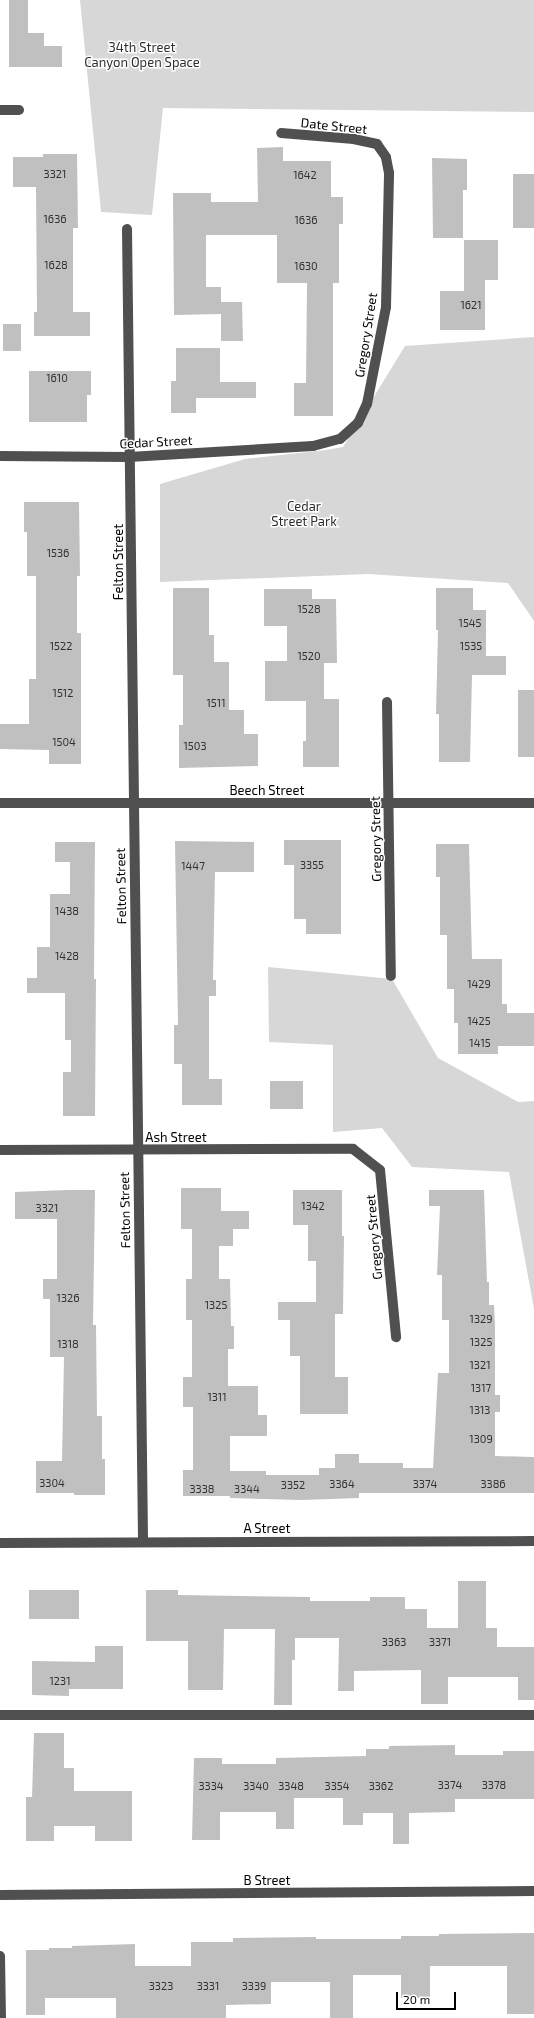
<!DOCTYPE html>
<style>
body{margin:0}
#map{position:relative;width:534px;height:2018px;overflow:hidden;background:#fff;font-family:"Exo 2",sans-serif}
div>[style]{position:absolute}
.green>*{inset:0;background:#d7d7d7}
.building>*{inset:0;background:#c0c0c0;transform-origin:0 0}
.minor>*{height:10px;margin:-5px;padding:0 5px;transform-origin:5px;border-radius:5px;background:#505050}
span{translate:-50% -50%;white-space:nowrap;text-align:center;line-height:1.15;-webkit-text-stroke:3px #fff;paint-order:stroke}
.number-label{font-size:11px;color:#303030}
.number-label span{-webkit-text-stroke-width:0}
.park-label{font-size:13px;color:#2e2e2e}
.street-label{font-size:13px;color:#000}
.scale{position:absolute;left:396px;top:1992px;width:60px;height:18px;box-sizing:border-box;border:2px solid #000;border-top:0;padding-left:5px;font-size:12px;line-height:14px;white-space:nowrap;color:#000;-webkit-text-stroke:3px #fff;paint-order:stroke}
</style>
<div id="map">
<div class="green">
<i style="clip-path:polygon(80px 0,534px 0,534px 112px,163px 108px,152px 215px,101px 212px)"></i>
<i style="clip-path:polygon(534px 337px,534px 621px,508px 583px,368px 574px,160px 582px,160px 484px,245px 459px,326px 450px,343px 447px,405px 346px)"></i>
<i style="clip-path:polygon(268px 967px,392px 979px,438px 1058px,518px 1102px,534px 1101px,534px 1309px,509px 1172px,412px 1167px,382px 1128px,333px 1132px,333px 1045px,269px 1042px)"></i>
</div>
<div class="building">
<i style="clip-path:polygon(9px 0,28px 0,28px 33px,44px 33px,44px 46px,62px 46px,62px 67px,9px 67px)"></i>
<i style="clip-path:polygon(283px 147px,283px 161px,331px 161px,331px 197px,343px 197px,343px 224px,339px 224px,339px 283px,333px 283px,333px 416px,294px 416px,294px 383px,306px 383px,307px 283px,277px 283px,277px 235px,206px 235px,206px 287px,221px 287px,221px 302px,242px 302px,243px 341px,221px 341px,221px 314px,174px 315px,173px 193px,211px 193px,211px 202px,258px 202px,257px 148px)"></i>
<i style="clip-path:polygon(43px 154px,77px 154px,78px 228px,73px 228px,73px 312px,90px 312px,90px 336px,34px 336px,34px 312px,37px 312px,36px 187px,13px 187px,13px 157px,43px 157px)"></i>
<i style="clip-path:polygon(432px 158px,467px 159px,467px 190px,463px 190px,463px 238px,433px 238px)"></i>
<i style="left:534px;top:174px;width:54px;height:21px;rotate:90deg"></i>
<i style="clip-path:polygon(464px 240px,498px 240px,498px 280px,485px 280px,485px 330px,440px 330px,440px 291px,464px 291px)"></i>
<i style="left:3px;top:324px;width:18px;height:27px"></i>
<i style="clip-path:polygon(176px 348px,220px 348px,220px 382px,256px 382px,256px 398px,196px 398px,196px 413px,171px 413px,171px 381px,176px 381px)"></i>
<i style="clip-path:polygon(29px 371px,91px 371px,91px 395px,87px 395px,87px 422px,29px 422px)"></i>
<i style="clip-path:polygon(24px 502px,79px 502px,80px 576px,77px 576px,77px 633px,81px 633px,81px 764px,49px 764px,49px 750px,0 749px,0 724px,29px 724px,29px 679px,36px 679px,36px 576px,27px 576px,27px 532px,24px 532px)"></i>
<i style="clip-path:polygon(173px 588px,209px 588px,209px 635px,214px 635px,214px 662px,229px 662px,229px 710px,244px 710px,244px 734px,258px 734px,258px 766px,179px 768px,179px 725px,183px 725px,183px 675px,173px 675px)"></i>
<i style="clip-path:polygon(436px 588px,473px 588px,473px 610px,486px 610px,486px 656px,506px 656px,506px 675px,472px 675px,470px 762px,439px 762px,439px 714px,436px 714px,438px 630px,436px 630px)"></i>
<i style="clip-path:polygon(264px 589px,312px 589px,312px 599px,336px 599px,337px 663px,324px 663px,324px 699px,339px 699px,339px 767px,303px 767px,303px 741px,306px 741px,306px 701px,265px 701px,265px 661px,287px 661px,287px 626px,264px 626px)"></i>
<i style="left:518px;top:690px;width:16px;height:67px"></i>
<i style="clip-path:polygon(284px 840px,341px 840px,341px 934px,306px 934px,306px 919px,294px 919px,294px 865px,284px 865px)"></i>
<i style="clip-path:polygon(175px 841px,254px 842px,254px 872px,215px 872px,213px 980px,216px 980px,216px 996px,209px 996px,209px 1079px,222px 1079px,222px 1105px,182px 1105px,182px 1064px,174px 1064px,174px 1025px,178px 1025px)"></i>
<i style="clip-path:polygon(55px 842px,95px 842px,94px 979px,96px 979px,95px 1116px,63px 1116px,63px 1072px,71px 1072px,71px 1040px,65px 1040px,65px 993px,27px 993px,27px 978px,37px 978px,37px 947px,50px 947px,50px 894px,70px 894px,70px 862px,55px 862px)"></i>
<i style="clip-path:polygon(436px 844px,469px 844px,472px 959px,502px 959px,502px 1004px,507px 1004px,507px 1013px,534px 1013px,534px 1046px,498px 1046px,498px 1054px,458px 1054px,458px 1023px,454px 1023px,454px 989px,447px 989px,447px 935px,440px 935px,440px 877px,436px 877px)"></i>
<i style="left:270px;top:1081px;width:33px;height:28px"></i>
<i style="clip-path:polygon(181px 1188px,221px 1188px,221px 1211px,249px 1211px,249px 1229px,233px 1229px,233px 1246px,219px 1246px,219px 1279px,230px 1279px,231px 1326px,234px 1326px,234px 1349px,228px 1349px,228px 1386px,258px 1386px,258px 1415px,267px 1415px,267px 1436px,230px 1436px,230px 1471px,266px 1471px,266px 1475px,319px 1475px,319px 1468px,335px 1468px,335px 1454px,359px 1454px,359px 1463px,403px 1463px,403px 1468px,433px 1468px,438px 1373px,449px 1373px,449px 1320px,442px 1320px,442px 1275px,437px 1275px,440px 1206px,429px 1206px,429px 1190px,484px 1190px,487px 1282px,489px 1282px,489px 1305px,494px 1305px,495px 1327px,495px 1395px,500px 1395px,500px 1412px,495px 1412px,495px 1456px,534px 1457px,534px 1493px,359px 1493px,359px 1498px,302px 1500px,230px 1498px,230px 1496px,183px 1496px,183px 1470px,193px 1470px,193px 1407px,183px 1407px,183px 1377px,192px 1377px,192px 1320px,186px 1320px,186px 1279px,192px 1279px,192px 1229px,181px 1229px)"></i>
<i style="clip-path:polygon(68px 1190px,95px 1190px,93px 1325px,96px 1325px,97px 1416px,102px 1416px,102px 1459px,105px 1459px,105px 1495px,74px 1495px,74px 1493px,36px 1493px,36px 1461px,62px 1461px,64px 1357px,50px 1357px,50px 1299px,43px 1299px,43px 1279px,57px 1279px,57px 1219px,15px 1219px,15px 1192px)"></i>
<i style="clip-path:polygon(293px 1190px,342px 1190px,342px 1236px,344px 1236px,343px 1314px,335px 1314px,335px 1377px,348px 1377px,348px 1414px,300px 1414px,300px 1356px,290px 1356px,290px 1320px,278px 1320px,278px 1302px,316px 1302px,316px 1261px,308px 1261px,308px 1225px,293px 1225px)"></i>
<i style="clip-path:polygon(458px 1581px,486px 1581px,486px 1628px,497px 1628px,497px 1647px,534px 1647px,534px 1700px,518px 1700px,518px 1677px,448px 1677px,448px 1704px,421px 1704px,421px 1670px,354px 1671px,354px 1691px,338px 1691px,339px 1638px,295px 1638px,295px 1660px,292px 1660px,292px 1705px,274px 1705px,275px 1629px,224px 1629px,223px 1690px,188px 1690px,188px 1641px,146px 1641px,146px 1590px,178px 1590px,178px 1595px,310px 1597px,310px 1601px,370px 1601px,370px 1597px,405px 1597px,405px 1609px,427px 1609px,427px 1628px,458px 1628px)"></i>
<i style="left:29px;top:1590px;width:50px;height:29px"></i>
<i style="clip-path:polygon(95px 1646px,123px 1646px,123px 1689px,69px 1689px,69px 1696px,32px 1695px,32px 1661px,95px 1662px)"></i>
<i style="clip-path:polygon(34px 1733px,64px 1733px,64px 1768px,74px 1768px,74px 1791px,132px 1791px,132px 1841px,95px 1841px,95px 1826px,54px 1826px,54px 1841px,26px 1841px,26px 1797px,32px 1797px)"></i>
<i style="clip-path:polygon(455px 1745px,455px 1755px,503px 1755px,503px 1751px,534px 1751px,534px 1799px,455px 1799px,455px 1812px,409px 1813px,409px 1844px,393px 1844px,393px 1813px,363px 1813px,363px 1825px,343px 1825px,343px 1798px,294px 1798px,294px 1829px,276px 1829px,276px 1812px,220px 1812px,220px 1840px,192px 1840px,194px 1758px,222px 1758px,222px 1764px,276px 1764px,276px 1758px,366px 1756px,366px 1749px,389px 1749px,389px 1746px)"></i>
<i style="clip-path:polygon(534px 1933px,534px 2014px,507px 2014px,507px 1966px,430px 1966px,430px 1998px,401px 1998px,401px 1975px,353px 1975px,353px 2018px,330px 2018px,330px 1982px,271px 1982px,271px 2004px,226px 2005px,226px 2018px,116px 2018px,116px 1998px,45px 1998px,45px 2015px,26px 2015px,26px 1950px,49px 1950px,49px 1948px,72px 1948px,72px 1946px,135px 1944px,135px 1966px,191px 1966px,191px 1942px,233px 1942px,233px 1938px,316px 1937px,316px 1939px,401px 1939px,401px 1936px,439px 1936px,439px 1934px)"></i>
</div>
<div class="minor">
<i style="left:0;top:110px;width:19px"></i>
<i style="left:127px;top:229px;width:1313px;rotate:89.3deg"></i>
<i style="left:0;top:456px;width:129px;rotate:0.4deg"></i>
<i style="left:129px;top:457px;width:184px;rotate:-3.4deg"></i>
<i style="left:313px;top:446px;width:28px;rotate:-15deg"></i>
<i style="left:340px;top:439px;width:24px;rotate:-42deg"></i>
<i style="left:358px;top:423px;width:21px;rotate:-65deg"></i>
<i style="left:367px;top:404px;width:99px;rotate:-78.9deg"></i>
<i style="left:386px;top:307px;width:134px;rotate:-88.7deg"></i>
<i style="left:389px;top:173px;width:16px;rotate:-101deg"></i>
<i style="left:386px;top:157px;width:16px;rotate:-125deg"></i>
<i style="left:377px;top:144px;width:24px;rotate:-168deg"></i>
<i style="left:354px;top:139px;width:73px;rotate:-175.3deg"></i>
<i style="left:387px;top:702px;width:274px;rotate:89.2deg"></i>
<i style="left:0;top:803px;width:534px"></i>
<i style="left:0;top:1150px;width:353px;rotate:-0.2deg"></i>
<i style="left:353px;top:1149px;width:34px;rotate:38deg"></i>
<i style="left:380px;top:1170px;width:168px;rotate:84.5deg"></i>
<i style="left:0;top:1543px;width:534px;rotate:-0.21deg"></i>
<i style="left:0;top:1715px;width:534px"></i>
<i style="left:0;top:1895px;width:534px;rotate:-0.43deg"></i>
<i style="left:0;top:1956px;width:62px;rotate:89.1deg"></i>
</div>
<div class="number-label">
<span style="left:55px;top:174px">3321</span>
<span style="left:305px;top:175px">1642</span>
<span style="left:55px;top:219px">1636</span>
<span style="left:306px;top:220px">1636</span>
<span style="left:56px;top:265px">1628</span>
<span style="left:306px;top:266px">1630</span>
<span style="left:471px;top:305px">1621</span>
<span style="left:57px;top:378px">1610</span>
<span style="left:58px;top:553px">1536</span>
<span style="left:309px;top:609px">1528</span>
<span style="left:470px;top:623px">1545</span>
<span style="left:61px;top:646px">1522</span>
<span style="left:471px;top:646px">1535</span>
<span style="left:309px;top:656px">1520</span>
<span style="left:63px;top:693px">1512</span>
<span style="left:216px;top:703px">1511</span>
<span style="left:64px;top:742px">1504</span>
<span style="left:195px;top:746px">1503</span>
<span style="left:312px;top:865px">3355</span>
<span style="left:193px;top:866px">1447</span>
<span style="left:67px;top:911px">1438</span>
<span style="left:67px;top:956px">1428</span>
<span style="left:479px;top:984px">1429</span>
<span style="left:479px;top:1021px">1425</span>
<span style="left:480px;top:1043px">1415</span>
<span style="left:313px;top:1206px">1342</span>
<span style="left:47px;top:1208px">3321</span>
<span style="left:68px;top:1298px">1326</span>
<span style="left:216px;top:1305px">1325</span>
<span style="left:481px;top:1319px">1329</span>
<span style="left:481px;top:1342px">1325</span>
<span style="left:68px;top:1344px">1318</span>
<span style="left:480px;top:1365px">1321</span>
<span style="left:481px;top:1388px">1317</span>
<span style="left:217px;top:1397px">1311</span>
<span style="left:480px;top:1410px">1313</span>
<span style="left:481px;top:1439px">1309</span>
<span style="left:52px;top:1483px">3304</span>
<span style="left:342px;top:1484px">3364</span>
<span style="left:425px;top:1484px">3374</span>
<span style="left:493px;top:1484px">3386</span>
<span style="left:293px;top:1485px">3352</span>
<span style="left:202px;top:1489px">3338</span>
<span style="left:247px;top:1489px">3344</span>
<span style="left:394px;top:1642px">3363</span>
<span style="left:440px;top:1642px">3371</span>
<span style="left:60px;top:1681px">1231</span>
<span style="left:450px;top:1785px">3374</span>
<span style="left:494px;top:1785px">3378</span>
<span style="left:211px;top:1786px">3334</span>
<span style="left:256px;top:1786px">3340</span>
<span style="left:291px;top:1786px">3348</span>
<span style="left:337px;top:1786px">3354</span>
<span style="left:381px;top:1786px">3362</span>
<span style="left:161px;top:1986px">3323</span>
<span style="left:208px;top:1986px">3331</span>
<span style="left:254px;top:1986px">3339</span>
</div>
<div class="park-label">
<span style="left:142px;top:55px">34th Street<br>Canyon Open Space</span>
<span style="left:304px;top:514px">Cedar<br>Street Park</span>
</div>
<div class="street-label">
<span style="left:334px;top:126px;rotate:6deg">Date Street</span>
<span style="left:366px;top:335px;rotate:-81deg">Gregory Street</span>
<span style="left:156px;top:442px;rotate:-3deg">Cedar Street</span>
<span style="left:118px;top:562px;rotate:-90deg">Felton Street</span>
<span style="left:267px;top:790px">Beech Street</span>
<span style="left:376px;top:839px;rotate:-91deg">Gregory Street</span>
<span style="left:121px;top:886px;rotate:-91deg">Felton Street</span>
<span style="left:176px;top:1137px">Ash Street</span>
<span style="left:125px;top:1210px;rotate:-91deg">Felton Street</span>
<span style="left:374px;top:1237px;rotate:-95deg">Gregory Street</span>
<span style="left:267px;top:1528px">A Street</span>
<span style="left:267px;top:1880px">B Street</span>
</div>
<div class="scale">20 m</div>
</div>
